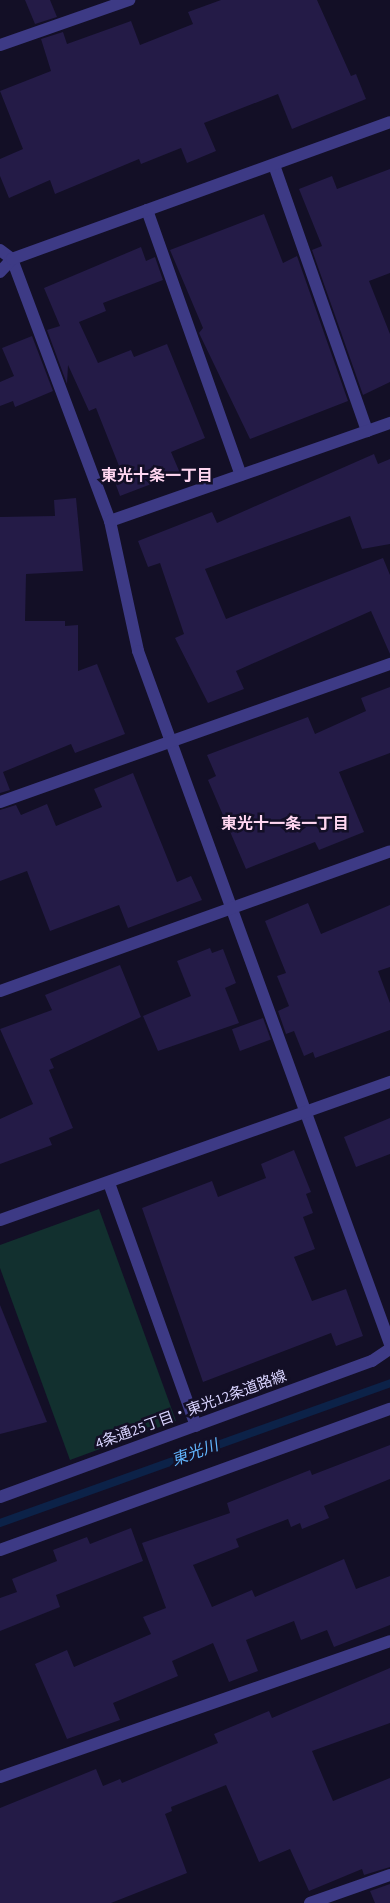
<!DOCTYPE html>
<meta charset="utf-8">
<style>
body{margin:0}
#map{position:relative;width:390px;height:1903px;overflow:hidden;background:#130f26;font-family:"Source Sans 3","Noto Sans JP",sans-serif}
div>[style]{position:absolute}
.green>*{inset:0;background:#12302f}
.stream>*{height:8px;margin:-4px;padding:0 4px;transform-origin:4px;border-radius:4px;background:#0c2248}
.building>*{inset:0;background:#241b47;transform-origin:0 0}
.minor>*{height:12px;margin:-6px;padding:0 6px;transform-origin:6px;border-radius:6px;background:#3d3a85}
span{translate:-50% -50%;white-space:nowrap;text-align:center;line-height:1.15;-webkit-text-stroke:5px #130f26;paint-order:stroke}
.street-label{font-size:15px;color:#d9d4ff}
.neighbourhood-label{font-size:16px;color:#ffd6f0;font-weight:700}
.water-label{font-size:16px;color:#62b6ff;font-style:italic}
</style>
<div id="map">
<div class="green">
<i style="clip-path:polygon(99px 1209px,176px 1421px,70px 1460px,0 1268px,0 1245px)"></i>
</div>
<div class="stream">
<i style="left:0;top:1523px;width:414px;rotate:-19.7deg"></i>
</div>
<div class="building">
<i style="clip-path:polygon(25px 0,50px 0,57px 17px,35px 24px)"></i>
<i style="clip-path:polygon(221px 0,317px 0,351px 76px,356px 74px,366px 99px,292px 129px,278px 94px,204px 123px,216px 151px,187px 163px,181px 148px,141px 164px,139px 159px,55px 194px,50px 180px,9px 198px,0 176px,0 159px,23px 149px,0 91px,51px 71px,41px 39px,63px 32px,67px 44px,131px 21px,140px 45px,193px 24px,188px 12px)"></i>
<i style="clip-path:polygon(390px 169px,390px 273px,369px 281px,390px 334px,390px 382px,363px 395px,312px 250px,322px 246px,299px 189px,332px 176px,337px 189px)"></i>
<i style="clip-path:polygon(264px 214px,283px 263px,297px 256px,348px 401px,250px 439px,199px 333px,203px 328px,170px 250px)"></i>
<i style="clip-path:polygon(141px 247px,146px 261px,155px 257px,163px 280px,103px 303px,106px 311px,79px 322px,98px 363px,131px 350px,134px 357px,167px 344px,205px 438px,171px 452px,180px 473px,120px 496px,110px 469px,119px 466px,96px 408px,89px 411px,68px 365px,67px 384px,47px 330px,60px 326px,44px 288px)"></i>
<i style="clip-path:polygon(32px 336px,53px 391px,15px 407px,13px 401px,0 406px,0 382px,14px 376px,2px 348px)"></i>
<i style="clip-path:polygon(374px 454px,378px 464px,390px 459px,390px 544px,362px 549px,350px 516px,205px 569px,226px 619px,383px 558px,390px 575px,390px 654px,371px 611px,236px 671px,244px 689px,208px 703px,175px 638px,184px 634px,160px 563px,148px 567px,138px 541px,212px 512px,217px 523px)"></i>
<i style="clip-path:polygon(76px 498px,83px 571px,26px 574px,25px 621px,65px 621px,65px 626px,78px 625px,78px 671px,97px 664px,125px 734px,75px 753px,71px 744px,3px 772px,10px 790px,0 793px,0 517px,55px 516px,54px 500px)"></i>
<i style="clip-path:polygon(390px 687px,390px 753px,339px 772px,364px 832px,319px 850px,315px 842px,246px 869px,208px 780px,216px 776px,207px 755px,308px 717px,315px 734px,366px 711px,361px 698px)"></i>
<i style="clip-path:polygon(133px 773px,177px 882px,191px 876px,202px 900px,128px 928px,119px 905px,50px 931px,27px 871px,0 881px,0 810px,16px 805px,21px 815px,47px 804px,56px 826px,102px 807px,94px 789px)"></i>
<i style="clip-path:polygon(308px 903px,321px 934px,390px 905px,390px 967px,378px 971px,390px 1003px,390px 1030px,315px 1058px,313px 1052px,304px 1056px,294px 1031px,286px 1034px,278px 1011px,289px 1006px,277px 976px,286px 973px,265px 921px)"></i>
<i style="clip-path:polygon(210px 948px,212px 953px,223px 949px,236px 983px,225px 988px,239px 1023px,158px 1051px,143px 1016px,191px 996px,177px 961px)"></i>
<i style="clip-path:polygon(120px 965px,141px 1017px,50px 1059px,54px 1068px,49px 1070px,73px 1128px,49px 1138px,52px 1145px,0 1164px,0 1119px,33px 1104px,0 1029px,52px 1010px,45px 995px)"></i>
<i style="left:263px;top:1018px;width:23px;height:33px;rotate:70deg"></i>
<i style="clip-path:polygon(390px 1118px,390px 1154px,356px 1167px,344px 1137px)"></i>
<i style="clip-path:polygon(294px 1150px,311px 1192px,306px 1194px,313px 1213px,303px 1217px,315px 1249px,294px 1257px,312px 1301px,346px 1289px,363px 1336px,336px 1346px,331px 1333px,203px 1382px,142px 1208px,212px 1181px,218px 1197px,266px 1178px,261px 1164px)"></i>
<i style="clip-path:polygon(0 1305px,47px 1422px,0 1434px)"></i>
<i style="clip-path:polygon(390px 1445px,390px 1479px,324px 1506px,329px 1518px,302px 1529px,300px 1523px,291px 1527px,288px 1519px,236px 1539px,239px 1547px,193px 1565px,212px 1607px,252px 1590px,255px 1597px,344px 1559px,356px 1589px,390px 1576px,390px 1625px,334px 1647px,327px 1630px,301px 1640px,294px 1621px,246px 1640px,258px 1671px,229px 1682px,213px 1643px,172px 1661px,178px 1676px,113px 1703px,120px 1720px,67px 1739px,35px 1664px,67px 1650px,74px 1667px,151px 1634px,143px 1617px,166px 1608px,142px 1543px,230px 1513px,227px 1503px,310px 1470px,312px 1475px)"></i>
<i style="clip-path:polygon(131px 1528px,143px 1561px,56px 1595px,60px 1607px,0 1631px,0 1598px,17px 1592px,12px 1579px,57px 1561px,53px 1550px,87px 1537px,90px 1544px)"></i>
<i style="clip-path:polygon(390px 1668px,390px 1723px,312px 1751px,333px 1801px,390px 1778px,390px 1867px,364px 1875px,362px 1869px,309px 1891px,290px 1849px,259px 1862px,226px 1785px,171px 1807px,172px 1811px,165px 1814px,187px 1873px,111px 1903px,0 1903px,0 1808px,96px 1769px,103px 1786px,120px 1779px,122px 1783px,218px 1743px,214px 1734px,269px 1711px,272px 1718px)"></i>
<i style="clip-path:polygon(390px 1884px,390px 1903px,375px 1903px,370px 1891px)"></i>
</div>
<div class="minor">
<i style="left:0;top:45px;width:137px;rotate:-19.2deg"></i>
<i style="left:274px;top:165px;width:282px;rotate:70.7deg"></i>
<i style="left:147px;top:210px;width:281px;rotate:70.5deg"></i>
<i style="left:0;top:250px;width:15px;rotate:37deg"></i>
<i style="left:12px;top:259px;width:280px;rotate:69.5deg"></i>
<i style="left:110px;top:521px;width:133px;rotate:77.8deg"></i>
<i style="left:138px;top:651px;width:737px;rotate:70.02deg"></i>
<i style="left:0;top:272px;width:18px;rotate:-47deg"></i>
<i style="left:12px;top:259px;width:402px;rotate:-19.9deg"></i>
<i style="left:110px;top:521px;width:297px;rotate:-19.3deg"></i>
<i style="left:0;top:802px;width:414px;rotate:-19.5deg"></i>
<i style="left:0;top:991px;width:414px;rotate:-19.7deg"></i>
<i style="left:109px;top:1183px;width:258px;rotate:70.3deg"></i>
<i style="left:0;top:1220px;width:414px;rotate:-19.5deg"></i>
<i style="left:0;top:1497px;width:396px;rotate:-20.1deg"></i>
<i style="left:372px;top:1361px;width:22px;rotate:-34deg"></i>
<i style="left:0;top:1550px;width:415px;rotate:-19.9deg"></i>
<i style="left:0;top:1777px;width:413px;rotate:-19.2deg"></i>
<i style="left:310px;top:1903px;width:85px;rotate:-19.3deg"></i>
</div>
<div class="street-label">
<span style="left:191px;top:1410px;rotate:-20deg">4条通25丁目・東光12条道路線</span>
</div>
<div class="neighbourhood-label">
<span style="left:157px;top:476px">東光十条一丁目</span>
<span style="left:285px;top:824px">東光十一条一丁目</span>
</div>
<div class="water-label">
<span style="left:195px;top:1453px;rotate:-20deg">東光川</span>
</div>
</div>
